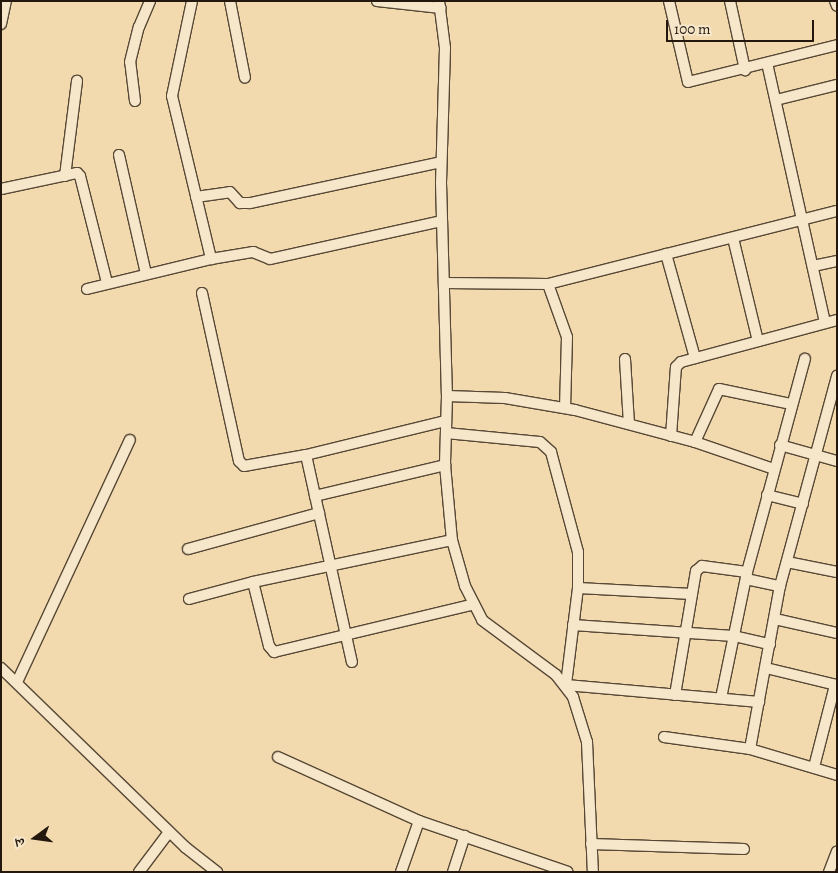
<!DOCTYPE html>
<meta charset="utf-8">
<style>
body{margin:0}
#map{position:relative;width:838px;height:873px;overflow:hidden;background:#f2daae;font-family:Alegreya,"Noto Serif Devanagari",serif}
div>[style]{position:absolute}
.roads{filter:drop-shadow(1px 0 #574836) drop-shadow(-1px 0 #574836) drop-shadow(0 1px #574836) drop-shadow(0 -1px #574836)}
.street>*{height:10px;margin:-5px;padding:0 5px;transform-origin:5px;border-radius:5px;background:#f7e7ca}
span{translate:-50% -50%;white-space:nowrap;text-align:center;line-height:1.15;-webkit-text-stroke:4px #f7e7ca;paint-order:stroke}
.frame{position:absolute;inset:0;border:2px solid #23170e;pointer-events:none}
.north{position:absolute;left:10px;top:813px;width:50px;height:50px;-webkit-text-stroke:4px #f7e7ca;paint-order:stroke;rotate:256deg;font-size:14px;font-weight:700;line-height:20px;text-align:center;color:#23170e}
.north::after{content:'';display:block;margin:auto;width:18px;height:22px;background:#23170e;clip-path:polygon(50% 0,100% 100%,50% 72%,0 100%)}
.scale{position:absolute;left:666px;top:20px;width:148px;height:22px;box-sizing:border-box;border:2px solid #23170e;border-top:0;padding-left:6px;font-size:15px;line-height:18px;white-space:nowrap;color:#23170e;-webkit-text-stroke:4px #f7e7ca;paint-order:stroke}
</style>
<div id="map">
<div class="roads">
<div class="street">
<i style="left:192px;top:1px;width:97px;rotate:101.9deg"></i>
<i style="left:172px;top:96px;width:168px;rotate:76.5deg"></i>
<i style="left:230px;top:1px;width:78px;rotate:79deg"></i>
<i style="left:377px;top:1px;width:64px;rotate:6.2deg"></i>
<i style="left:439px;top:1px;width:47px;rotate:82.7deg"></i>
<i style="left:445px;top:48px;width:135px;rotate:91.7deg"></i>
<i style="left:441px;top:183px;width:213px;rotate:88.4deg"></i>
<i style="left:447px;top:396px;width:69px;rotate:91.7deg"></i>
<i style="left:445px;top:465px;width:75px;rotate:84.7deg"></i>
<i style="left:452px;top:540px;width:48px;rotate:74.2deg"></i>
<i style="left:465px;top:586px;width:38px;rotate:63deg"></i>
<i style="left:482px;top:620px;width:92px;rotate:36.6deg"></i>
<i style="left:556px;top:675px;width:28px;rotate:52deg"></i>
<i style="left:573px;top:697px;width:47px;rotate:72.7deg"></i>
<i style="left:587px;top:742px;width:130px;rotate:87.4deg"></i>
<i style="left:669px;top:1px;width:83px;rotate:76.8deg"></i>
<i style="left:688px;top:82px;width:154px;rotate:-13.9deg"></i>
<i style="left:730px;top:1px;width:71px;rotate:77.7deg"></i>
<i style="left:835px;top:1px;width:5px;rotate:68deg"></i>
<i style="left:1px;top:24px;width:24px;rotate:-78deg"></i>
<i style="left:767px;top:63px;width:265px;rotate:77.4deg"></i>
<i style="left:776px;top:100px;width:63px;rotate:-13.8deg"></i>
<i style="left:135px;top:101px;width:39px;rotate:-97deg"></i>
<i style="left:130px;top:62px;width:36px;rotate:-76deg"></i>
<i style="left:139px;top:27px;width:28px;rotate:-67deg"></i>
<i style="left:119px;top:155px;width:122px;rotate:77.2deg"></i>
<i style="left:65px;top:176px;width:96px;rotate:-82.8deg"></i>
<i style="left:1px;top:189px;width:78px;rotate:-11.9deg"></i>
<i style="left:77px;top:173px;width:4px;rotate:45deg"></i>
<i style="left:80px;top:176px;width:110px;rotate:75.8deg"></i>
<i style="left:196px;top:197px;width:34px;rotate:-8deg"></i>
<i style="left:230px;top:192px;width:15px;rotate:48deg"></i>
<i style="left:240px;top:203px;width:10px"></i>
<i style="left:250px;top:203px;width:195px;rotate:-12.1deg"></i>
<i style="left:733px;top:238px;width:106px;rotate:76.4deg"></i>
<i style="left:666px;top:254px;width:108px;rotate:74.4deg"></i>
<i style="left:813px;top:266px;width:25px;rotate:-12deg"></i>
<i style="left:444px;top:283px;width:104px;rotate:0.6deg"></i>
<i style="left:548px;top:284px;width:298px;rotate:-14.2deg"></i>
<i style="left:548px;top:284px;width:56px;rotate:70.3deg"></i>
<i style="left:567px;top:337px;width:71px;rotate:91.6deg"></i>
<i style="left:87px;top:289px;width:128px;rotate:-13.6deg"></i>
<i style="left:211px;top:259px;width:43px;rotate:-9.5deg"></i>
<i style="left:253px;top:252px;width:18px;rotate:22deg"></i>
<i style="left:270px;top:259px;width:176px;rotate:-12.5deg"></i>
<i style="left:202px;top:293px;width:172px;rotate:77.6deg"></i>
<i style="left:239px;top:461px;width:7px;rotate:45deg"></i>
<i style="left:244px;top:466px;width:63px;rotate:-10.1deg"></i>
<i style="left:306px;top:455px;width:144px;rotate:-13.7deg"></i>
<i style="left:625px;top:359px;width:65px;rotate:86.5deg"></i>
<i style="left:447px;top:396px;width:58px;rotate:2deg"></i>
<i style="left:505px;top:398px;width:71px;rotate:9.7deg"></i>
<i style="left:575px;top:410px;width:124px;rotate:14.9deg"></i>
<i style="left:695px;top:442px;width:83px;rotate:18.9deg"></i>
<i style="left:446px;top:433px;width:94px;rotate:5.5deg"></i>
<i style="left:540px;top:442px;width:15px;rotate:42deg"></i>
<i style="left:551px;top:452px;width:104px;rotate:74.9deg"></i>
<i style="left:578px;top:552px;width:36px;rotate:90deg"></i>
<i style="left:578px;top:588px;width:98px;rotate:97.1deg"></i>
<i style="left:566px;top:685px;width:194px;rotate:5deg"></i>
<i style="left:671px;top:436px;width:69px;rotate:-85.9deg"></i>
<i style="left:676px;top:367px;width:7px;rotate:-45deg"></i>
<i style="left:681px;top:362px;width:162px;rotate:-15.1deg"></i>
<i style="left:695px;top:442px;width:58px;rotate:-65.6deg"></i>
<i style="left:719px;top:389px;width:74px;rotate:11.8deg"></i>
<i style="left:780px;top:445px;width:59px;rotate:15.7deg"></i>
<i style="left:306px;top:455px;width:212px;rotate:77.5deg"></i>
<i style="left:767px;top:495px;width:37px;rotate:14deg"></i>
<i style="left:315px;top:496px;width:134px;rotate:-13.4deg"></i>
<i style="left:188px;top:549px;width:136px;rotate:-15.4deg"></i>
<i style="left:787px;top:562px;width:51px;rotate:11.3deg"></i>
<i style="left:746px;top:579px;width:35px;rotate:12deg"></i>
<i style="left:253px;top:582px;width:66px;rotate:76deg"></i>
<i style="left:269px;top:646px;width:8px;rotate:50deg"></i>
<i style="left:274px;top:652px;width:204px;rotate:-13.4deg"></i>
<i style="left:578px;top:588px;width:114px;rotate:3deg"></i>
<i style="left:189px;top:599px;width:66px;rotate:-14.9deg"></i>
<i style="left:253px;top:582px;width:203px;rotate:-11.9deg"></i>
<i style="left:775px;top:619px;width:64px;rotate:12.7deg"></i>
<i style="left:573px;top:625px;width:161px;rotate:3.9deg"></i>
<i style="left:734px;top:636px;width:37px;rotate:13deg"></i>
<i style="left:1px;top:668px;width:257px;rotate:44.2deg"></i>
<i style="left:185px;top:847px;width:41px;rotate:38deg"></i>
<i style="left:766px;top:668px;width:73px;rotate:13.5deg"></i>
<i style="left:17px;top:682px;width:267px;rotate:-65deg"></i>
<i style="left:675px;top:695px;width:126px;rotate:-80.4deg"></i>
<i style="left:696px;top:571px;width:8px;rotate:-40deg"></i>
<i style="left:702px;top:566px;width:45px;rotate:7.6deg"></i>
<i style="left:747px;top:572px;width:221px;rotate:-74.8deg"></i>
<i style="left:721px;top:698px;width:129px;rotate:-78.3deg"></i>
<i style="left:664px;top:737px;width:87px;rotate:7.9deg"></i>
<i style="left:750px;top:749px;width:91px;rotate:16.6deg"></i>
<i style="left:750px;top:749px;width:166px;rotate:-79.6deg"></i>
<i style="left:780px;top:586px;width:218px;rotate:-74.8deg"></i>
<i style="left:278px;top:757px;width:155px;rotate:24.4deg"></i>
<i style="left:419px;top:821px;width:157px;rotate:18.9deg"></i>
<i style="left:814px;top:767px;width:85px;rotate:-75.6deg"></i>
<i style="left:591px;top:844px;width:153px;rotate:1.9deg"></i>
<i style="left:139px;top:872px;width:50px;rotate:-53.1deg"></i>
<i style="left:401px;top:872px;width:54px;rotate:-70.6deg"></i>
<i style="left:453px;top:872px;width:38px;rotate:-72deg"></i>
<i style="left:829px;top:872px;width:22px;rotate:-69deg"></i>
</div>
</div>
<div class="frame"></div>
<div class="north">उ</div>
<div class="scale">100 m</div>
</div>
